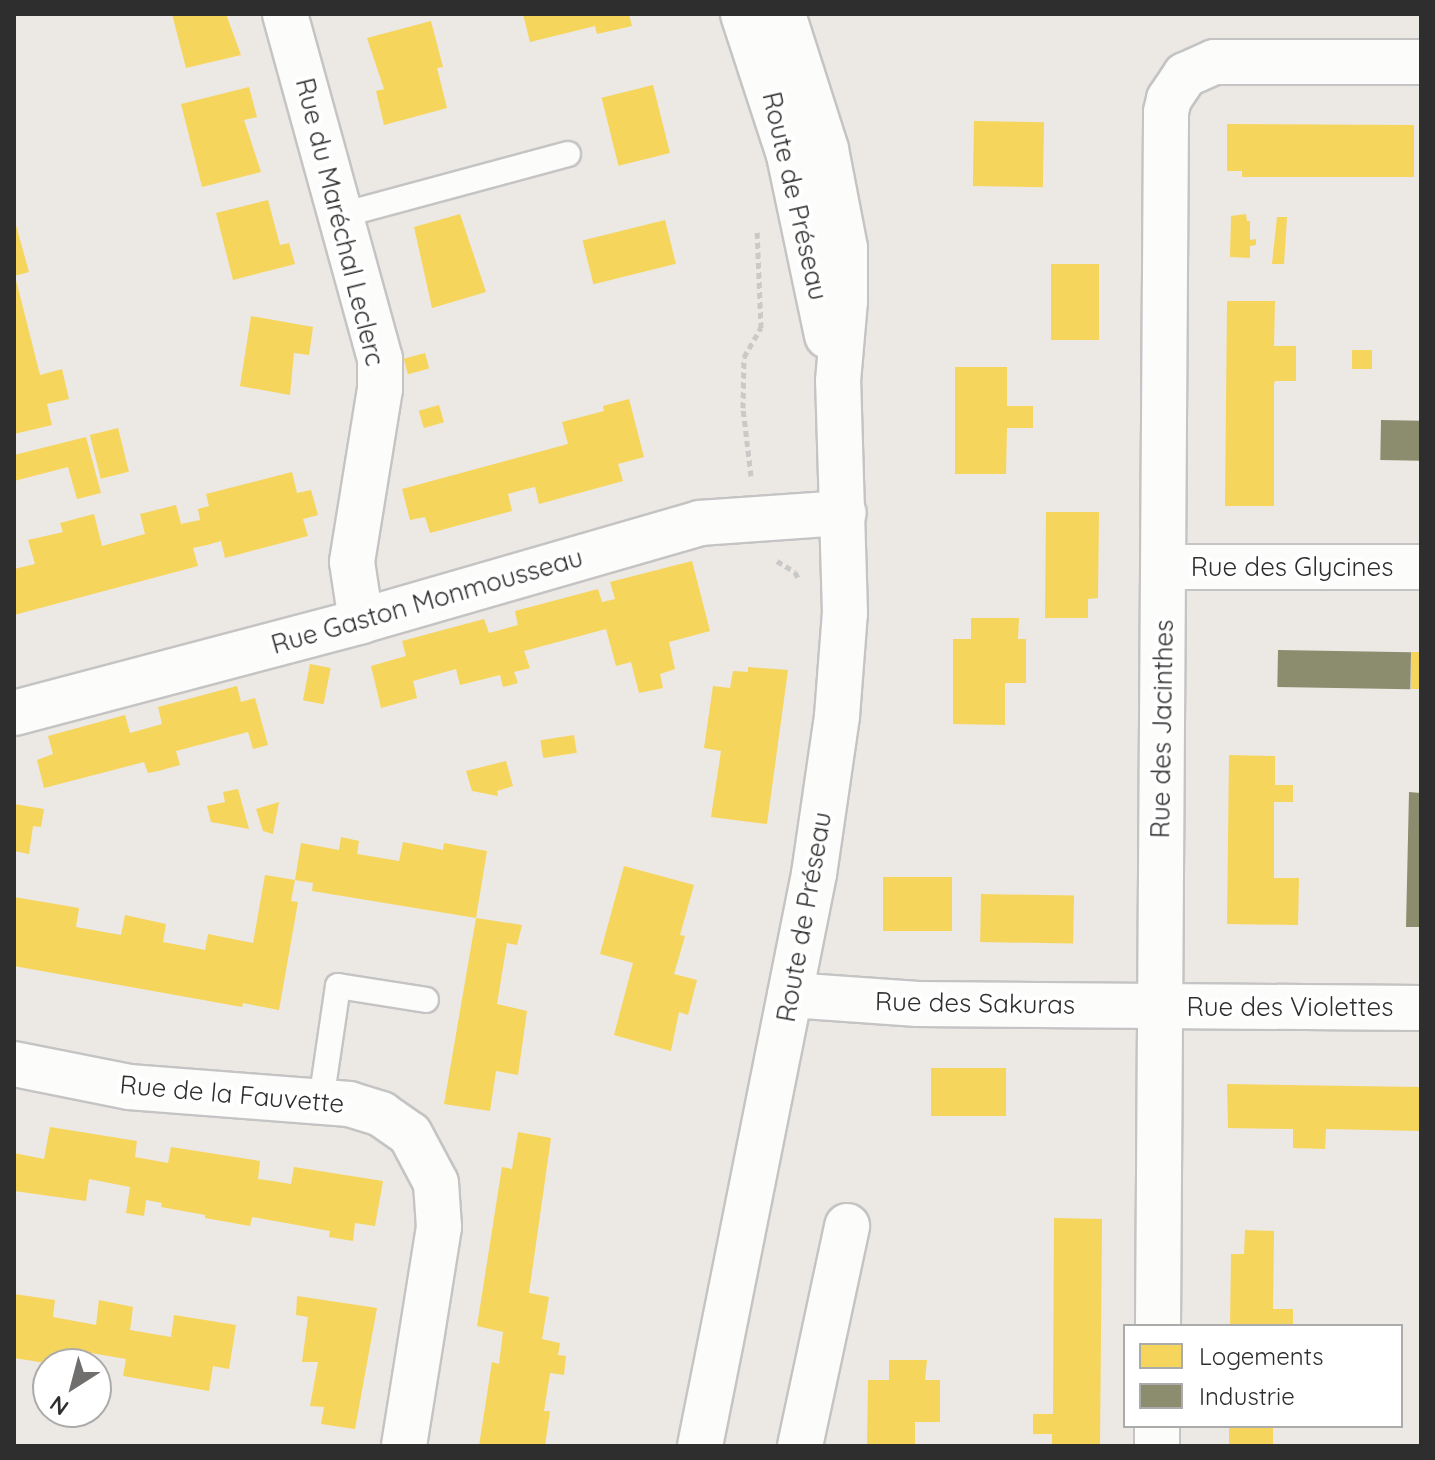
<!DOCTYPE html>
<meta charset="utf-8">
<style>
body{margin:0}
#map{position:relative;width:1435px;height:1460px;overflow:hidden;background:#ece8e4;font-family:Quicksand,sans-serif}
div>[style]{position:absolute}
.homes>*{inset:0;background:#f6d55c;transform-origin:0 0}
.industry>*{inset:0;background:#8c8c6e;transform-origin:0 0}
.path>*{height:5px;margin-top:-2.5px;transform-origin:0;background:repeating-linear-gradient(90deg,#c9c9c8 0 6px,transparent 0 10px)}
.roads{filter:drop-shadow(2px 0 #c5c4c5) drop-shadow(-2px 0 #c5c4c5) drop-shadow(0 2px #c5c4c5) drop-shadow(0 -2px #c5c4c5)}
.service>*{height:24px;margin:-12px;padding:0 12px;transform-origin:12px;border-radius:12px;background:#fcfcfb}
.minor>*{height:44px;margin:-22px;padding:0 22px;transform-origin:22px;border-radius:22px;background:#fcfcfb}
.secondary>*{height:44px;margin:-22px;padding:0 22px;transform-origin:22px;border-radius:22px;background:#fcfcfb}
span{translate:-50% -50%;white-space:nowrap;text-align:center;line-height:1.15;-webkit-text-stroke:8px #fff;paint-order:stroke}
.street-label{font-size:26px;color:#2e2e2e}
.frame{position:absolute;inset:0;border:16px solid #2e2e2e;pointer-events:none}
.legend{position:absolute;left:1123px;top:1324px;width:280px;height:104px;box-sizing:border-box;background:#fff;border:2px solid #ababab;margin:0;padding:10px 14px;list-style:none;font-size:24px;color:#2e2e2e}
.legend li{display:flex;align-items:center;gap:16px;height:40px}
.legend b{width:40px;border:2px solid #ababab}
.north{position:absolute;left:32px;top:1348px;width:80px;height:80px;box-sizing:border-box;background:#fff;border:2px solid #ababab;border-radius:50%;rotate:216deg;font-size:22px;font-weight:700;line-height:32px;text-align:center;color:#2e2e2e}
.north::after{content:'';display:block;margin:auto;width:28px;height:36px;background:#706f6e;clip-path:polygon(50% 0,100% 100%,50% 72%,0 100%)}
</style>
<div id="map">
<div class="homes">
<i style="clip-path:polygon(172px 14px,226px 14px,241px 55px,186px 68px)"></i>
<i style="clip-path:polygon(523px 14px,629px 14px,632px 26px,597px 34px,595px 26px,530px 42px)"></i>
<i style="clip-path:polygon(431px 21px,443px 67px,437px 68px,447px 108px,384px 125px,376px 91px,384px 89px,367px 38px)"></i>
<i style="left:653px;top:85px;width:70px;height:53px;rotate:76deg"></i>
<i style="clip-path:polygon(249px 87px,257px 117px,244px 120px,261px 172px,202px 187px,181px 104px)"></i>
<i style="left:974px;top:121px;width:70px;height:65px;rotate:1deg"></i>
<i style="clip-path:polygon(1227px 124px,1414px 125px,1414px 177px,1242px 177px,1242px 171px,1227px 171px)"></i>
<i style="clip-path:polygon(268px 200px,280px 245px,289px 243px,295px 264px,233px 280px,216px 213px)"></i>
<i style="clip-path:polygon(460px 214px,486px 292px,432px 308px,414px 227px)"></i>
<i style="clip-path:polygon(1246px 214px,1247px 221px,1250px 221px,1250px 240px,1256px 239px,1256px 245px,1250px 246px,1250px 258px,1230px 257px,1231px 216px)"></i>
<i style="clip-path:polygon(1277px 217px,1287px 217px,1284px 264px,1272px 264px)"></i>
<i style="clip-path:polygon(14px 218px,29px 272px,14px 276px)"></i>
<i style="left:665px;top:220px;width:45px;height:85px;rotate:76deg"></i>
<i style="left:1051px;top:264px;width:48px;height:76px"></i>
<i style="clip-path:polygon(15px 276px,40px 375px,62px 369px,69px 399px,47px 404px,52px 425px,14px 434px)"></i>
<i style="clip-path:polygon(1227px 301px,1275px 301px,1274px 346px,1296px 346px,1296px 381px,1275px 381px,1274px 384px,1274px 506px,1225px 506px)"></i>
<i style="clip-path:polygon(251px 316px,313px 327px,309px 355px,294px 353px,290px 395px,240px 386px)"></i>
<i style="left:1352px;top:350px;width:20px;height:19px"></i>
<i style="left:425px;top:353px;width:16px;height:22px;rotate:75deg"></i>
<i style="clip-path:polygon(955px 367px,1007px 367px,1007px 406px,1033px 406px,1033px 428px,1007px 428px,1006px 474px,955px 474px)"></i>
<i style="clip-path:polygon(629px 399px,644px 457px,618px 464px,623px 481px,539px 504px,535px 487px,522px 490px,508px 494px,512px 511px,430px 533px,425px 517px,410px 520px,402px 489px,568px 444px,562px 422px,604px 411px,603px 406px)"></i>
<i style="left:439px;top:405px;width:18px;height:21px;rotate:74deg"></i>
<i style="left:118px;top:428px;width:45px;height:29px;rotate:76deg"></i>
<i style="clip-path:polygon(86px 437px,101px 493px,77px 499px,68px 467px,14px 481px,14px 455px)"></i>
<i style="clip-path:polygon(292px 472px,297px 493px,311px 490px,318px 515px,303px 519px,308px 536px,225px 558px,221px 541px,207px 545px,193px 548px,198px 566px,14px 615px,14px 569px,35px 564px,28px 540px,63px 532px,60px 523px,94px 514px,102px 546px,145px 534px,140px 514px,176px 505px,181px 524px,200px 520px,198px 509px,209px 506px,206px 494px)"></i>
<i style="clip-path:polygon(1046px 512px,1099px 512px,1098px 598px,1088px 599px,1088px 618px,1045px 618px)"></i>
<i style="clip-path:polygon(692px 561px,710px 631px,669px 642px,675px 669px,660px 674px,663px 688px,639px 693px,631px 662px,616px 666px,606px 629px,524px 651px,530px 668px,514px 672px,518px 683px,503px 687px,500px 675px,460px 685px,456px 669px,413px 681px,417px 698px,381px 708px,371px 666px,406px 656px,402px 641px,484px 619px,489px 633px,518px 625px,515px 611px,598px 589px,602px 602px,615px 599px,610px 582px)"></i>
<i style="clip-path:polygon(971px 618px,1019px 618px,1018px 639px,1026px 639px,1026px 683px,1005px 683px,1005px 725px,953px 724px,953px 639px,971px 639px)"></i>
<i style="left:1411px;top:652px;width:10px;height:37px"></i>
<i style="left:310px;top:664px;width:21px;height:37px;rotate:11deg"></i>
<i style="clip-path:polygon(748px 667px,788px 670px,767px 824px,711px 817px,721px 751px,704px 748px,713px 686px,730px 688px,733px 671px,748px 672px)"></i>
<i style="clip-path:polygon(237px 686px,241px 702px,255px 698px,268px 745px,253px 749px,248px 732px,176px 751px,180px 765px,158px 771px,148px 773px,144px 762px,44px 788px,37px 760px,53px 754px,48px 736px,125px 715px,130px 733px,162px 724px,158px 707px)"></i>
<i style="left:574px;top:735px;width:18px;height:34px;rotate:81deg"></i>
<i style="clip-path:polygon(1229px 755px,1275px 756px,1275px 785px,1293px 785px,1293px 802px,1274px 802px,1274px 878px,1299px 878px,1298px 925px,1227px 924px)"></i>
<i style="clip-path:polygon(506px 761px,513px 786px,497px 791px,498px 796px,472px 791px,466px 771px)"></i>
<i style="clip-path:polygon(238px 789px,249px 829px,211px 822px,207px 806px,225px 802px,223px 792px)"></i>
<i style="clip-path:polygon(279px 802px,273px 834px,263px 831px,256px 809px)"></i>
<i style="clip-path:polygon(14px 804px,44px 809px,41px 827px,33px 826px,29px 854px,14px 851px)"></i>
<i style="clip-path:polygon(341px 837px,359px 841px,357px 854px,399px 861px,403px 842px,443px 850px,444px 843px,487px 851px,476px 918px,312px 891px,313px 883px,295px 880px,301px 843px,339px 850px)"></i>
<i style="clip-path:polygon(624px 866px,694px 885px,680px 935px,685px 936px,674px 974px,697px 980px,688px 1015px,679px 1012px,671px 1051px,614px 1035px,633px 963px,600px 954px)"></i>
<i style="clip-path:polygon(265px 875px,295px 880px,291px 901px,298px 902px,279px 1010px,243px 1003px,242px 1007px,14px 966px,14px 897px,79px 908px,76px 927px,121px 935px,125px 915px,166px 924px,163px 942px,205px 950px,208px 934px,253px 943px)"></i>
<i style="left:952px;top:877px;width:54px;height:69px;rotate:90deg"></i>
<i style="left:981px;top:894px;width:93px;height:48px;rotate:1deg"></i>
<i style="clip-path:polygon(476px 918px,522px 925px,517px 945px,507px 943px,497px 1004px,527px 1011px,518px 1075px,496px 1071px,490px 1111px,444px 1104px)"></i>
<i style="left:931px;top:1068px;width:75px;height:48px"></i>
<i style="clip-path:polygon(1227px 1084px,1421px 1087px,1421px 1131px,1326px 1129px,1325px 1149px,1293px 1148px,1293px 1129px,1228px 1128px)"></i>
<i style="clip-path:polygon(50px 1127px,137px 1141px,135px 1157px,168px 1163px,171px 1147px,260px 1161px,258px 1179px,273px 1181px,291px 1184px,294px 1167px,383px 1181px,375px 1226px,355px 1223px,353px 1241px,329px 1237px,330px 1231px,252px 1217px,250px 1226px,205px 1218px,205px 1215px,161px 1207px,162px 1203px,146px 1200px,144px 1216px,126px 1213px,130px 1187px,89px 1179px,86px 1201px,14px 1191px,14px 1153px,44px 1159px)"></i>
<i style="clip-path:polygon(518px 1132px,551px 1138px,529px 1293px,549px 1297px,542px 1339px,560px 1343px,558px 1355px,566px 1356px,564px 1375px,550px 1373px,544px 1411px,550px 1411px,545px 1446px,479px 1446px,492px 1362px,499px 1364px,503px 1332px,477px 1326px,502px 1167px,512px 1169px)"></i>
<i style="clip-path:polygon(1054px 1218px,1102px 1219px,1100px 1446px,1052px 1446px,1052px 1434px,1033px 1434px,1033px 1414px,1053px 1414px)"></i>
<i style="clip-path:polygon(1245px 1230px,1274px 1231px,1273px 1309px,1293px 1309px,1293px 1326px,1230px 1326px,1231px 1254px,1244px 1254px)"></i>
<i style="clip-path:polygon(14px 1294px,55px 1300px,53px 1317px,96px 1325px,99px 1300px,133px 1307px,130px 1330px,171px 1337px,174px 1315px,236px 1325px,229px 1369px,213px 1366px,209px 1391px,123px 1376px,126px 1359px,91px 1353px,89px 1364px,52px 1364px,14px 1358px)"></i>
<i style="clip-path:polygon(297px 1296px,377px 1308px,355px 1429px,321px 1424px,324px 1407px,310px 1406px,318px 1362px,302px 1362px,308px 1317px,296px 1315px)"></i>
<i style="clip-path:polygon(889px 1360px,927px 1360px,925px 1380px,940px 1380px,940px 1422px,915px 1422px,915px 1446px,867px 1446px,868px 1380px,889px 1380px)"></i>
<i style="left:1229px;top:1426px;width:44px;height:20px"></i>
</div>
<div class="industry">
<i style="left:1381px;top:420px;width:40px;height:40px;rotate:1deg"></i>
<i style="left:1278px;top:650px;width:133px;height:37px;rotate:1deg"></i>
<i style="clip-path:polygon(1409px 792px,1421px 793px,1421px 927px,1406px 927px)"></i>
</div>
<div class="path">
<i style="left:751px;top:476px;width:68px;rotate:-96.7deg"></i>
<i style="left:743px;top:408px;width:51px;rotate:-88.9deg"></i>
<i style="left:744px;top:357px;width:34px;rotate:-60deg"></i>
<i style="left:761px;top:328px;width:98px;rotate:-92.3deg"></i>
<i style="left:777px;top:561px;width:21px;rotate:31deg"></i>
<i style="left:795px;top:572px;width:9px;rotate:63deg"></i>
</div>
<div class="roads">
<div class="service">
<i style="left:342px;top:215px;width:234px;rotate:-15.1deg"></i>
<i style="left:321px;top:1101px;width:116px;rotate:-81.6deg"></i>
<i style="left:338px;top:986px;width:89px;rotate:9deg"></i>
</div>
<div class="minor">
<i style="left:285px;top:14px;width:358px;rotate:74.6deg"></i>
<i style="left:380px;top:359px;width:30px;rotate:90deg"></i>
<i style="left:380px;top:389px;width:175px;rotate:99.2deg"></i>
<i style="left:352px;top:562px;width:60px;rotate:81.3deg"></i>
<i style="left:1164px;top:567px;width:257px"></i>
<i style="left:14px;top:713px;width:359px;rotate:-14.8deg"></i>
<i style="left:361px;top:621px;width:353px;rotate:-16.1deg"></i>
<i style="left:700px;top:523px;width:144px;rotate:-4deg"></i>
<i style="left:790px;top:995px;width:128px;rotate:4deg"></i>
<i style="left:918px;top:1004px;width:503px;rotate:0.46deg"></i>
<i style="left:14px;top:1064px;width:117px;rotate:11.3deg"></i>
<i style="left:129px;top:1087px;width:221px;rotate:4.4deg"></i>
<i style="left:349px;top:1104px;width:34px;rotate:17deg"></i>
<i style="left:381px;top:1114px;width:35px;rotate:35deg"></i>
<i style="left:410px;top:1134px;width:55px;rotate:62deg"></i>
<i style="left:436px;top:1183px;width:44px;rotate:86.1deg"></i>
<i style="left:439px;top:1227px;width:222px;rotate:99.1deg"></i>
<i style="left:1158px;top:1326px;width:1214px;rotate:-89.62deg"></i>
<i style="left:1166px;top:112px;width:13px;rotate:-77deg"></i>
<i style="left:1169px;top:99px;width:29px;rotate:-56deg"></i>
<i style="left:1185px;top:75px;width:32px;rotate:-24deg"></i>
<i style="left:1214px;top:62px;width:207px"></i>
<i style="left:800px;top:1446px;width:225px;rotate:-77.9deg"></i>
<i style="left:1157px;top:1446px;width:20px;rotate:-90deg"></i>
</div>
<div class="secondary">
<i style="left:743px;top:14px;width:148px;rotate:71.9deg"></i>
<i style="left:789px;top:155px;width:185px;rotate:78.1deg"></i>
<i style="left:700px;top:1446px;width:583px;rotate:-78.73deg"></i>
<i style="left:814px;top:874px;width:160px;rotate:-81.7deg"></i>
<i style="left:837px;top:716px;width:103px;rotate:-85.6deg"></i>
<i style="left:845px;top:613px;width:232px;rotate:-91.7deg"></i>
<i style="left:838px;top:381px;width:80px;rotate:-85deg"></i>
<i style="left:845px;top:301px;width:53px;rotate:-90deg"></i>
<i style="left:845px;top:248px;width:101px;rotate:-100.9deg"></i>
<i style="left:826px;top:149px;width:142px;rotate:-107.7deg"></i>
</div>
</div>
<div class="street-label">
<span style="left:795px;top:196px;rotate:77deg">Route de Préseau</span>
<span style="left:340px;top:222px;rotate:76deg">Rue du Maréchal Leclerc</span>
<span style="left:1292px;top:567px">Rue des Glycines</span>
<span style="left:427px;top:601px;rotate:-16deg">Rue Gaston Monmousseau</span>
<span style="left:1162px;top:729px;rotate:-89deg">Rue des Jacinthes</span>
<span style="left:804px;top:917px;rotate:-80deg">Route de Préseau</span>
<span style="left:975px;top:1003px;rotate:1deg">Rue des Sakuras</span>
<span style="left:1290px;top:1007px">Rue des Violettes</span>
<span style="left:232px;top:1094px;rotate:5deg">Rue de la Fauvette</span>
</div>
<div class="frame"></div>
<ul class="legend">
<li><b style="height:22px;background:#f6d55c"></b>Logements</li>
<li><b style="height:22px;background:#8c8c6e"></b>Industrie</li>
</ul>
<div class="north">N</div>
</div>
